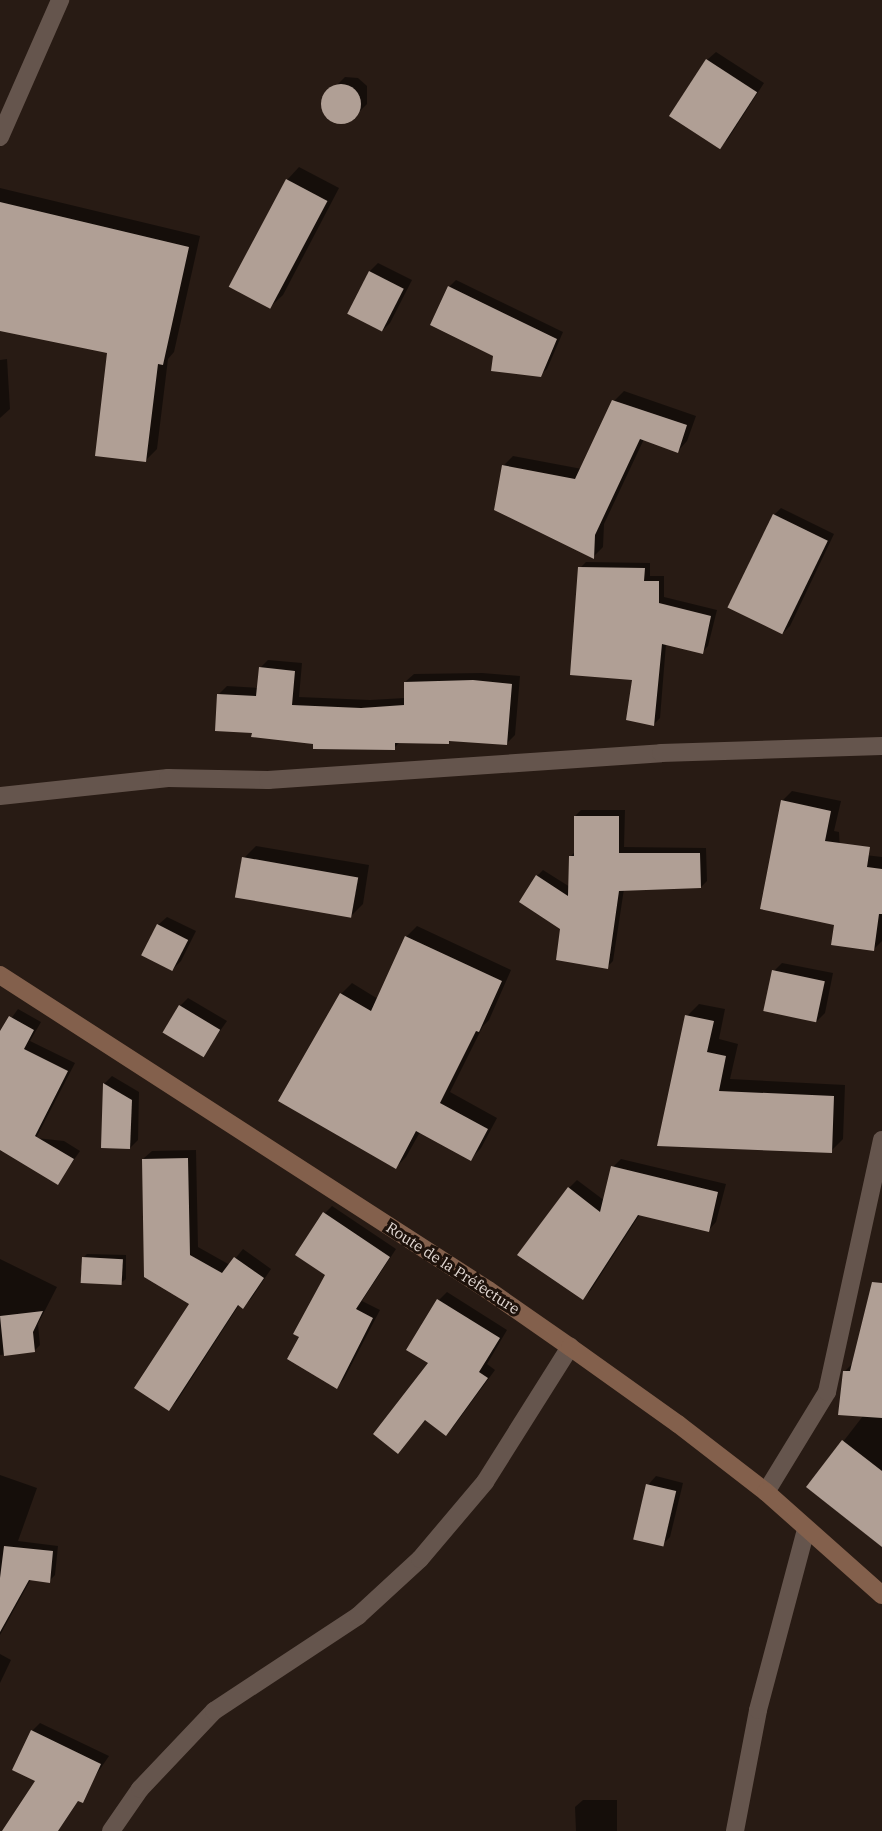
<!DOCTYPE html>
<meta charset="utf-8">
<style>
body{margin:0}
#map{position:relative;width:882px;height:1831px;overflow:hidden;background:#281b14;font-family:"IBM Plex Serif",serif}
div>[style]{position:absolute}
.shadow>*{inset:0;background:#0007}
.building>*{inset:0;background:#b09f95;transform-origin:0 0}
.round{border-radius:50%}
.street>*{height:18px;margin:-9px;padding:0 9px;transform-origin:9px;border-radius:9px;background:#65554d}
.secondary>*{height:18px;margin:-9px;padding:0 9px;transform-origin:9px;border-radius:9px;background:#83604c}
span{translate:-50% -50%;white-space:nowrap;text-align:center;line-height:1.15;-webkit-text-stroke:6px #1e120b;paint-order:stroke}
.street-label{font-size:15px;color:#e2d8d3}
</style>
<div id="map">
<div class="shadow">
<i style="clip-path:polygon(716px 52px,764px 83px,728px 139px,720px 147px,707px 60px)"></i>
<i style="clip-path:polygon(345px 77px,358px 78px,367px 86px,367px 104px,350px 121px,338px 123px,327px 117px,323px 99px)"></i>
<i style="clip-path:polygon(299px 167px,339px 188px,283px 295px,270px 307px,231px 286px,287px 180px)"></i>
<i style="clip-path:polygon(0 188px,200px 236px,174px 352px,168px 359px,157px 449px,145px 461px,109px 352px,0 329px)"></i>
<i style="clip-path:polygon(378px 263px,412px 280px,390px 323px,382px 331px,349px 313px,370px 271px)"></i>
<i style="clip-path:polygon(456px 280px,563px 332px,547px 369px,540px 375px,494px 355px,449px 287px)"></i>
<i style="clip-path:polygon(7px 359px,10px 409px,0 418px,0 360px)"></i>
<i style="clip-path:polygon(624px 391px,696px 416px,687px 441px,678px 451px,644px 439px,604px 524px,603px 547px,593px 557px,503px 466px,513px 456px,582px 469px,614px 401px)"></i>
<i style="clip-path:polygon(781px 508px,834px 534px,790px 626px,783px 633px,774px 515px)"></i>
<i style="clip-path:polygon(586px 562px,650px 563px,650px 576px,664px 576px,664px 597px,717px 610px,708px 646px,702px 652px,666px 644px,660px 718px,654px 724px,580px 568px)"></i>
<i style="clip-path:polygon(268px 660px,302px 663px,299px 697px,370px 700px,405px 698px,405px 682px,414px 674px,482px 673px,520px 676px,515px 735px,507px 743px,452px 739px,449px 742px,401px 741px,394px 748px,315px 743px,254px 731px,219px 694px,227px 686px,258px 688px,260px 668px)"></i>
<i style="clip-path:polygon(792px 791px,841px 801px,834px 831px,839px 832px,840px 852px,882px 857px,882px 941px,874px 949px,835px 924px,782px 801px)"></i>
<i style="clip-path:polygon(581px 810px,625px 810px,624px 847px,706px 848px,707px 881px,701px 887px,624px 889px,613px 961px,607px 967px,562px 928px,537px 876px,543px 870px,570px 887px,571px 856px,575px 852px,575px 816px)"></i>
<i style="clip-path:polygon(256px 846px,369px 865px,363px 904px,351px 916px,244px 858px)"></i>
<i style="clip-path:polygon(167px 917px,196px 931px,181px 961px,173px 969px,158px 925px)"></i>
<i style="clip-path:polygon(417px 926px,511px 970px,489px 1020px,483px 1026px,450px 1092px,497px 1118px,481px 1148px,471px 1159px,420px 1132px,406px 1157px,396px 1167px,341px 994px,352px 983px,378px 999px,406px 937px)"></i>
<i style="clip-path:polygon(782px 963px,833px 973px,825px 1013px,817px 1021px,774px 971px)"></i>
<i style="clip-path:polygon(188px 998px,227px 1021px,203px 1055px,180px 1006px)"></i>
<i style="clip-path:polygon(699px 1004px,725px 1009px,719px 1039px,738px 1044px,730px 1079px,845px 1085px,843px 1139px,831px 1151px,659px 1145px,687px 1016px)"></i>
<i style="clip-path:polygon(18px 1009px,41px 1022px,30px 1041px,75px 1063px,36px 1138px,64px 1141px,80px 1151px,58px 1183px,0 1148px,0 1034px)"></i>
<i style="clip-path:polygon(112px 1076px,139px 1092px,138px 1140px,130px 1148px,104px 1084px)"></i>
<i style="clip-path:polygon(196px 1150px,198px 1247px,230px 1265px,243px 1249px,271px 1269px,251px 1299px,243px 1307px,239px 1305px,177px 1401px,169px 1409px,191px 1304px,143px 1159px,152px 1151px)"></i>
<i style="clip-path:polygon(621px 1159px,726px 1184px,716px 1222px,708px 1231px,640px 1214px,591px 1290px,582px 1299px,569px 1188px,577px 1180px,605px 1201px,613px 1167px)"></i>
<i style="clip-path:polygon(332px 1206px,396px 1249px,362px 1301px,380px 1310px,344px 1379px,337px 1387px,301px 1336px,327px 1275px,325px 1213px)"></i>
<i style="clip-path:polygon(87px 1254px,126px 1255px,126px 1279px,122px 1282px,83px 1258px)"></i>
<i style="clip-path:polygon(0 1259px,57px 1287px,38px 1324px,40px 1345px,34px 1351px,0 1355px)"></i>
<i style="clip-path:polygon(882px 1286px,882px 1504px,808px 1487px,863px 1416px,844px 1372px,854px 1362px)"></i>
<i style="clip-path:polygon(447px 1292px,507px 1330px,487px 1364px,495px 1370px,454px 1426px,446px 1434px,426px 1419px,398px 1452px,430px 1363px,409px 1349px,439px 1300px)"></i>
<i style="clip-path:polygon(0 1475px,37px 1488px,18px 1541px,58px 1546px,55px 1575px,49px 1581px,31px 1579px,0 1635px)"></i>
<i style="clip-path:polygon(656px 1476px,683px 1483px,670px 1537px,661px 1546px,648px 1485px)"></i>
<i style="clip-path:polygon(0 1654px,11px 1660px,0 1683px)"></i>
<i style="clip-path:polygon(40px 1723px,109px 1756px,58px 1831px,4px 1831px,37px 1780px,32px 1731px)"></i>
<i style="clip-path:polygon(583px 1800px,617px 1800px,617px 1831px,576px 1831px,575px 1807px)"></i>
</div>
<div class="building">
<i style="left:706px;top:59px;width:61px;height:68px;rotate:33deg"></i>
<i class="round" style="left:321px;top:84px;width:40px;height:40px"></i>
<i style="left:286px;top:179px;width:47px;height:122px;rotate:28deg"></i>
<i style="clip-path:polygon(0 202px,189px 247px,163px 365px,158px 364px,146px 462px,95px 456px,107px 353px,0 331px)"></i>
<i style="left:369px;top:271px;width:39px;height:48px;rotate:27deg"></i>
<i style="clip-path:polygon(448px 286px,557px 339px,541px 377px,491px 371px,493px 356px,430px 325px)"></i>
<i style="clip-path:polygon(612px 400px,687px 425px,678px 453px,640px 439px,595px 535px,594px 559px,494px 510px,502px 465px,575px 479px)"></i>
<i style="left:773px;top:514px;width:61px;height:104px;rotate:26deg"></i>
<i style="clip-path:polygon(578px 567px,645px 568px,644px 581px,659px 581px,659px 603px,711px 616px,703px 654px,662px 644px,654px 726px,626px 720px,632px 680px,570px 675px)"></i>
<i style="clip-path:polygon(259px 667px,295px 671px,292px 705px,361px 708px,404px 705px,404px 682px,473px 680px,512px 684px,507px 745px,449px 741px,449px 744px,395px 743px,395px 750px,313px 749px,313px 744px,251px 737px,252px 733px,215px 731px,217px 694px,256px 696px)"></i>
<i style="clip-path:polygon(781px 800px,831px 811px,825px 841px,870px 847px,867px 867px,882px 869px,882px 914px,879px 914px,874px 951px,831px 945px,834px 925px,760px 909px)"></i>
<i style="clip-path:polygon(574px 816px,619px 816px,619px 853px,700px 853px,701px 888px,619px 891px,608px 969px,556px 960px,560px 929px,519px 902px,536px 875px,568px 896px,569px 856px,574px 856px)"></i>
<i style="left:242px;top:857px;width:118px;height:41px;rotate:10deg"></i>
<i style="left:157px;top:924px;width:35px;height:35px;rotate:27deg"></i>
<i style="clip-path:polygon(405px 936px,502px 981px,479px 1032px,476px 1031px,440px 1103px,488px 1129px,471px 1161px,416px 1131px,396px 1169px,278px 1101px,340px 993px,371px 1011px)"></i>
<i style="left:772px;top:970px;width:54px;height:42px;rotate:12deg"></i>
<i style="left:179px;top:1005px;width:48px;height:32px;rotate:31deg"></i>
<i style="clip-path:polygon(685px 1015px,714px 1021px,707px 1052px,726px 1056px,719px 1091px,834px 1096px,832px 1153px,657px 1146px)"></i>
<i style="clip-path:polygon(9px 1016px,34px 1030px,24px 1049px,68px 1071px,35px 1136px,74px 1159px,58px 1185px,0 1150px,0 1031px)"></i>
<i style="clip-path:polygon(103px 1083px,132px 1100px,130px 1149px,101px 1148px)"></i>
<i style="clip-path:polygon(188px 1158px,190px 1255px,222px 1273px,234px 1257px,264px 1278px,243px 1309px,238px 1305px,169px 1411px,134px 1388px,189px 1304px,144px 1277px,142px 1159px)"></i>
<i style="clip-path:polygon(611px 1166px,718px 1192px,709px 1232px,638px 1215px,583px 1300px,517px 1255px,568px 1187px,600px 1212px)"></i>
<i style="clip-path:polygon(323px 1212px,390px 1257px,356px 1309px,373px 1318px,337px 1389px,287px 1359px,299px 1337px,293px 1334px,325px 1275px,295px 1255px)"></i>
<i style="left:82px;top:1257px;width:41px;height:26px;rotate:3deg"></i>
<i style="clip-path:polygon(872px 1282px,882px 1283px,882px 1418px,838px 1415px,843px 1371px,850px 1371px)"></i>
<i style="clip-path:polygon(437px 1299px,500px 1338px,479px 1372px,488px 1378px,446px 1436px,425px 1420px,398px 1454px,373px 1434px,428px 1363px,406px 1350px)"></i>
<i style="clip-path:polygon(43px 1311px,33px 1332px,35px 1352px,4px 1356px,0 1316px)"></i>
<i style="clip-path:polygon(842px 1440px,882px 1471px,882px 1547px,806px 1487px)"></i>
<i style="left:646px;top:1484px;width:31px;height:57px;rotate:13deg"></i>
<i style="clip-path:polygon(4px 1546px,53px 1551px,50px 1583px,29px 1580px,0 1632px,0 1578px)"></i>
<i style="clip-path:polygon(31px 1730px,101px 1764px,83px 1803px,78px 1801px,58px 1831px,2px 1831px,35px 1781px,12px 1770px)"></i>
</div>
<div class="street">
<i style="left:0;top:137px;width:150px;rotate:-66.3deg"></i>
<i style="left:0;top:796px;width:169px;rotate:-6.1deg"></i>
<i style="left:168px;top:778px;width:100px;rotate:1.1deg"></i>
<i style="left:268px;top:780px;width:394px;rotate:-3.9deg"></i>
<i style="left:661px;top:753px;width:221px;rotate:-1.8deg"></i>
<i style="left:766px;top:1492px;width:117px;rotate:-58.6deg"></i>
<i style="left:827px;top:1392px;width:258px;rotate:-77.7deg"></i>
<i style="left:111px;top:1831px;width:51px;rotate:-55.4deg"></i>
<i style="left:140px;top:1789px;width:108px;rotate:-46.5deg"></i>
<i style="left:214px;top:1711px;width:173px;rotate:-33.4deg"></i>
<i style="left:358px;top:1616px;width:84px;rotate:-42.6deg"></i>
<i style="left:420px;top:1559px;width:101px;rotate:-49.8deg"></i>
<i style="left:485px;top:1482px;width:160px;rotate:-57.8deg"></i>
<i style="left:735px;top:1831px;width:123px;rotate:-79.2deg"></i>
<i style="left:758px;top:1710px;width:187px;rotate:-75.1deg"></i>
</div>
<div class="secondary">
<i style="left:0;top:975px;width:581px;rotate:32.84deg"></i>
<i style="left:488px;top:1290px;width:100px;rotate:34.8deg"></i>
<i style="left:570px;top:1347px;width:133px;rotate:35.5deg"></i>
<i style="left:678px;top:1424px;width:111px;rotate:37.7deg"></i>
<i style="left:766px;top:1492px;width:155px;rotate:41.6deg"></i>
</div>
<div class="street-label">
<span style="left:453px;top:1268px;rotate:33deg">Route de la Préfecture</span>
</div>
</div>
